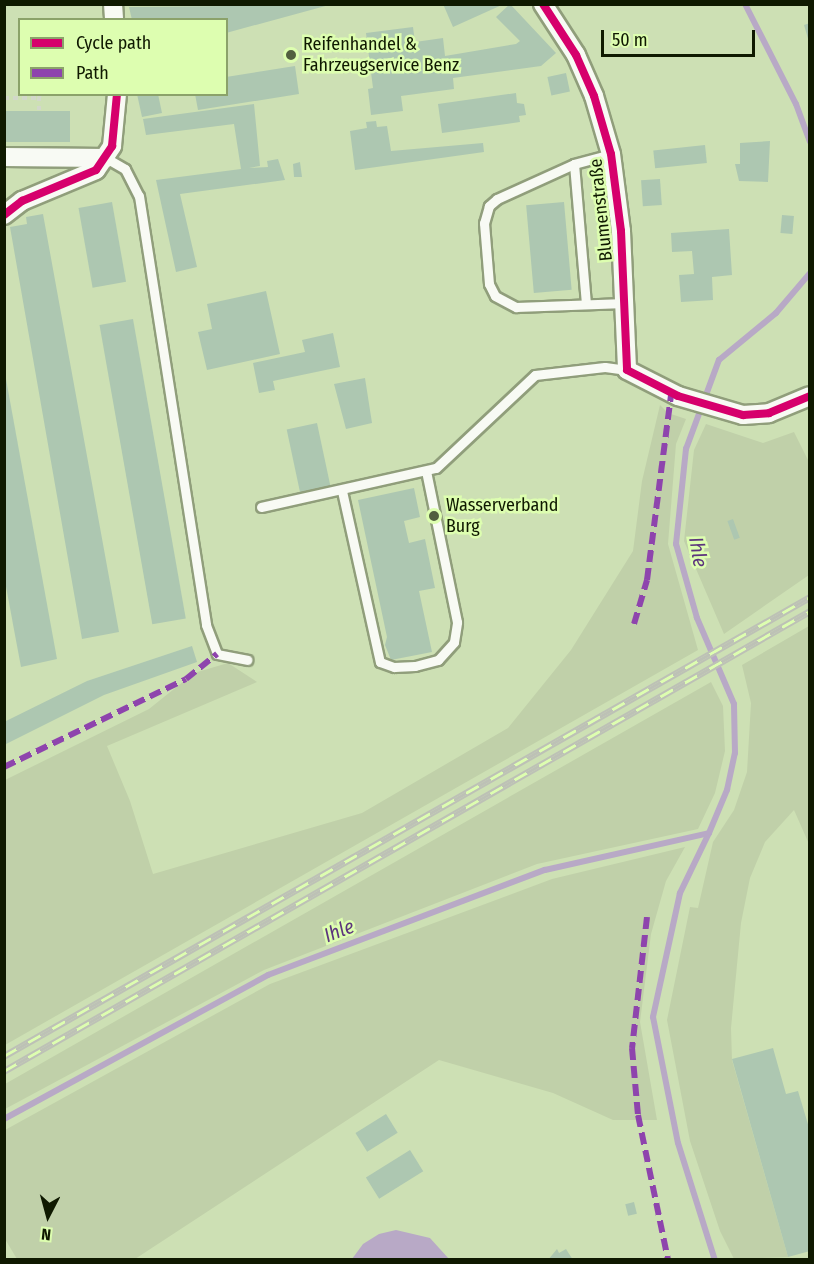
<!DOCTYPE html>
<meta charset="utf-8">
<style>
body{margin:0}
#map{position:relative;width:814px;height:1264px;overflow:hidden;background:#cde0b4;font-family:"Fira Sans Condensed",sans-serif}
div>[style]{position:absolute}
.green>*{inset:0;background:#c0d0a9}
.water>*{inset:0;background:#b8a9c6}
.stream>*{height:6px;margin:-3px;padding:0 3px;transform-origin:3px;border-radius:3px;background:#b8a9c6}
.building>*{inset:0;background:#adc7b1;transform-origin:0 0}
.path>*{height:4px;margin-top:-2px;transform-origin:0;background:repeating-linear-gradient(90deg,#d2d8ca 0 4.5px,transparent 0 9px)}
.roads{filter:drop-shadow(2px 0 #909e7b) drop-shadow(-2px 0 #909e7b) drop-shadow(0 2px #909e7b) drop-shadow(0 -2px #909e7b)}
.service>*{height:9px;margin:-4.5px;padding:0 4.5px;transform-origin:4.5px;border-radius:4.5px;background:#f8faf4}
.minor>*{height:18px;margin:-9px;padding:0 9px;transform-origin:9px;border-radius:9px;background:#f8faf4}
.rail>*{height:7px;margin-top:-3.5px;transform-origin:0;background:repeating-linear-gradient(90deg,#ddfeb0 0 14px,#bdc1b6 0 28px);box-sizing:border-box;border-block:2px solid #bdc1b6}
.quiet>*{height:6px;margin-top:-3px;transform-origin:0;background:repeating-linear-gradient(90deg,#8e44ad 0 12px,transparent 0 18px)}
.cycleway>*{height:8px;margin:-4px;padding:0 4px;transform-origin:4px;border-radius:4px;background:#d6006c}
.dots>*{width:16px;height:16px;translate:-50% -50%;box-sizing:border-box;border:3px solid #ddfeb0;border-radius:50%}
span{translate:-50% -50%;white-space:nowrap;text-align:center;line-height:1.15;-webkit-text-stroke:5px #ddfeb0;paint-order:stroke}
.poi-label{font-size:18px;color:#0f1900}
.left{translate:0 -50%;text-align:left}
.street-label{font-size:18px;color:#0f1900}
.water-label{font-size:20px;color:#5c357d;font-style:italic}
.frame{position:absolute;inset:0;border:6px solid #0f1900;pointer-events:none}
.legend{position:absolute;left:18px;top:18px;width:210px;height:78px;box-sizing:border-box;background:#ddfeb0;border:2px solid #8ba26a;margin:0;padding:8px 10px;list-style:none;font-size:18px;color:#0f1900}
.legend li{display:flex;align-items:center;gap:12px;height:30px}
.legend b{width:30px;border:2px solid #8ba26a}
.north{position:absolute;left:18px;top:1186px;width:60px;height:60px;-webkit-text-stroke:4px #ddfeb0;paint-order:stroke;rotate:186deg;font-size:16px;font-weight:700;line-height:24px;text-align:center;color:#0f1900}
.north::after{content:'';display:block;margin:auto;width:21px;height:27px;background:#0f1900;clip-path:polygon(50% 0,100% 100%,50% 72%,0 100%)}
.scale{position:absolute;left:601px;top:30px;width:154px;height:27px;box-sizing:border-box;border:3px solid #0f1900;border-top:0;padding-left:8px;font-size:18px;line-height:21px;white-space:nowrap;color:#0f1900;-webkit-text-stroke:4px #ddfeb0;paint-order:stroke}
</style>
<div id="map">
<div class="green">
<i style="clip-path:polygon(660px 405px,668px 413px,686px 419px,676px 444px,668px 544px,698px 650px,5px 1045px,5px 780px,149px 709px,194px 673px,228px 663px,257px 682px,107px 746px,130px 801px,153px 874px,362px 813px,508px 728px,571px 650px,633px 551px,642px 481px)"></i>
<i style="clip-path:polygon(706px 424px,763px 443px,794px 432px,809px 462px,809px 575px,724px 634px,684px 541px,694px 450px)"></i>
<i style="clip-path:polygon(809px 626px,809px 844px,794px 810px,765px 842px,750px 878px,741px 923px,731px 1028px,732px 1060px,788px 1257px,734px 1259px,720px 1231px,690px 1141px,667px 1020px,690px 907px,698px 908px,713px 842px,734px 810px,747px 772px,751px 703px,742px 665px)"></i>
<i style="clip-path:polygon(711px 682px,723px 706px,725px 751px,715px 793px,698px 829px,537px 864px,264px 970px,5px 1109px,5px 1084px)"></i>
<i style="clip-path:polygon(685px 847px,666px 881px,651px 934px,640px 1022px,657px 1120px,613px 1120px,553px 1093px,439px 1060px,135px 1259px,17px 1259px,5px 1239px,5px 1130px,270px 984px,552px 879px)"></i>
</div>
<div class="water">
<i style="clip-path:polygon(396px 1230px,430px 1238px,449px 1259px,352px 1259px,363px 1244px,379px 1234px)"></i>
</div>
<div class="stream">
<i style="left:745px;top:4px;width:112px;rotate:63deg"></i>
<i style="left:796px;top:104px;width:40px;rotate:69.8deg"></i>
<i style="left:709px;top:833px;width:67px;rotate:115.8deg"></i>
<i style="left:680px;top:893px;width:127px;rotate:102.3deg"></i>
<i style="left:653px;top:1017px;width:128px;rotate:78.8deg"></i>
<i style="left:678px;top:1143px;width:123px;rotate:72.5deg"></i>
<i style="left:4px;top:1119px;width:301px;rotate:-28.6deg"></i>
<i style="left:268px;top:975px;width:296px;rotate:-20.8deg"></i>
<i style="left:545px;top:870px;width:168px;rotate:-12.7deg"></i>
<i style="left:709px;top:833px;width:47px;rotate:-67.3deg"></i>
<i style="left:727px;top:790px;width:38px;rotate:-78deg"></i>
<i style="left:735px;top:753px;width:49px;rotate:-91.2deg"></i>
<i style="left:734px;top:704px;width:94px;rotate:-113.3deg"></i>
<i style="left:697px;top:618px;width:77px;rotate:-105.8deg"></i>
<i style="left:676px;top:544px;width:96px;rotate:-84deg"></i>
<i style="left:686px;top:449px;width:95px;rotate:-69.7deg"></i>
<i style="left:719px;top:360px;width:74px;rotate:-39.5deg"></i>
<i style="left:776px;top:313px;width:52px;rotate:-49.6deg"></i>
</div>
<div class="building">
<i style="clip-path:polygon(443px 4px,504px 4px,453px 27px)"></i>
<i style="clip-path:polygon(510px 4px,556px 53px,541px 66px,453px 78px,454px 89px,401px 96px,403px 111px,371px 115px,368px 89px,373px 88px,366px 33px,413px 27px,415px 42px,443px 38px,445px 56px,516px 44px,520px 41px,496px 17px)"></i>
<i style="clip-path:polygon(329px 5px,226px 33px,226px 20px,132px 20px,129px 7px)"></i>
<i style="clip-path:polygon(810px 23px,810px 42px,809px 42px,804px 25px)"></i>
<i style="clip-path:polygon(295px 66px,299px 94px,198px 110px,195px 94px,226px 94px,226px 77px)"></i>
<i style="left:566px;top:73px;width:19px;height:19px;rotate:78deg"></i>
<i style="clip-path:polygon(516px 93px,517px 103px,524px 104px,526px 115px,519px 116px,520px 122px,442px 133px,438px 104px)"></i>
<i style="clip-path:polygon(137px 94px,158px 94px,162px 113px,142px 117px)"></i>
<i style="clip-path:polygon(254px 104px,260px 166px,249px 168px,268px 167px,267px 161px,278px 159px,285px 180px,180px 194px,197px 267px,176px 272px,156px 180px,241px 169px,234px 124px,146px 135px,143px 119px)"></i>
<i style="left:4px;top:111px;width:66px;height:31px"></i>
<i style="clip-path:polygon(376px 121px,377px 127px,387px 126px,391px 151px,483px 143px,484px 152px,355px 170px,350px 131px,367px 128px,366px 122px)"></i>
<i style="clip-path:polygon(770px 141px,768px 182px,739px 181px,735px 164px,740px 164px,740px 143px)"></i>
<i style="left:705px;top:145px;width:18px;height:52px;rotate:84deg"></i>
<i style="clip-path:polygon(300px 162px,302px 177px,294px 177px,293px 164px)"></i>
<i style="left:660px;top:179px;width:26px;height:19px;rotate:86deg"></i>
<i style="left:112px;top:202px;width:81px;height:34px;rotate:80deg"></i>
<i style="left:564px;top:202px;width:88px;height:38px;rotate:85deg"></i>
<i style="clip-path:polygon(43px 214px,119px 632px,82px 639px,10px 227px,27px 224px,26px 217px)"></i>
<i style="left:782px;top:215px;width:12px;height:18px;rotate:5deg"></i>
<i style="clip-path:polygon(729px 229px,732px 275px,712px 277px,713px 300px,681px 302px,679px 275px,694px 274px,692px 251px,672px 252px,671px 233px)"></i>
<i style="clip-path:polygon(266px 291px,280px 354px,207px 370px,198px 332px,212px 329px,207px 304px)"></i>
<i style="left:133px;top:319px;width:304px;height:34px;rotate:80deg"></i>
<i style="clip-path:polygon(333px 333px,340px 367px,273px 381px,275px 390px,259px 393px,253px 363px,305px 352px,302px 340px)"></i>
<i style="clip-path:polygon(4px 368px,57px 659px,21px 667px,4px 576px)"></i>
<i style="clip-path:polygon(365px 378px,372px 423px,346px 429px,334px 384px)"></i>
<i style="left:317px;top:423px;width:64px;height:31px;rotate:78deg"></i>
<i style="clip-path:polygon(414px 488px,420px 517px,404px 521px,409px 543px,425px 539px,435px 588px,419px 591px,432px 652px,391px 660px,385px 645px,387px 637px,358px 500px)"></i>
<i style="left:733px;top:519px;width:20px;height:6px;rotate:70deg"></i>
<i style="clip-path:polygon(192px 646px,197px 662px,104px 695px,4px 745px,4px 722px,87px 681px)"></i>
<i style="clip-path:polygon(773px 1048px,786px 1094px,798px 1091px,810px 1131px,810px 1251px,788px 1257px,732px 1059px)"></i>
<i style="left:386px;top:1114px;width:22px;height:36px;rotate:58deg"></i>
<i style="left:410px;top:1150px;width:25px;height:52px;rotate:58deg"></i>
<i style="left:634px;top:1202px;width:12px;height:9px;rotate:76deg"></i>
<i style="clip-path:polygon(557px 1249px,559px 1253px,566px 1249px,573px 1260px,548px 1260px)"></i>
</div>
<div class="path">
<i style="left:4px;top:98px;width:35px"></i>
<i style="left:39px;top:98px;width:4px;rotate:-76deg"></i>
<i style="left:39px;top:110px;width:12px;rotate:-90deg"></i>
</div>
<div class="roads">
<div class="service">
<i style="left:611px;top:154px;width:38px;rotate:165deg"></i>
<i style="left:574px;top:164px;width:85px;rotate:155.6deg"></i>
<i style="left:497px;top:199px;width:11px;rotate:139deg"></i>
<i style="left:489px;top:206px;width:18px;rotate:106deg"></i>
<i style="left:484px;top:223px;width:61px;rotate:85.3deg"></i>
<i style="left:489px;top:284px;width:13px;rotate:63deg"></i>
<i style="left:495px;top:296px;width:24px;rotate:28deg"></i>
<i style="left:516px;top:307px;width:109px;rotate:-2.1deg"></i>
<i style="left:106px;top:158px;width:22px;rotate:30deg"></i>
<i style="left:125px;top:169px;width:30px;rotate:63deg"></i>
<i style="left:139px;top:196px;width:434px;rotate:81.1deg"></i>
<i style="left:206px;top:625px;width:31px;rotate:69deg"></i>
<i style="left:217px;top:654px;width:31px;rotate:11deg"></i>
<i style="left:574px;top:164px;width:140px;rotate:85.1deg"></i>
<i style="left:342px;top:491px;width:175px;rotate:77.5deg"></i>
<i style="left:380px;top:662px;width:15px;rotate:20deg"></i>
<i style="left:394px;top:667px;width:21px;rotate:-3deg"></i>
<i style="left:415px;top:666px;width:24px;rotate:-15deg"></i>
<i style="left:438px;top:660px;width:24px;rotate:-48deg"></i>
<i style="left:454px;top:642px;width:20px;rotate:-81deg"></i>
<i style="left:457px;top:622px;width:154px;rotate:-101.6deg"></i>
<i style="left:261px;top:507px;width:179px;rotate:-12.6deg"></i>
<i style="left:436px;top:468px;width:136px;rotate:-43.2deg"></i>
<i style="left:535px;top:375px;width:70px;rotate:-6.5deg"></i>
<i style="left:605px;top:367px;width:22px;rotate:8deg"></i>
</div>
<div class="minor">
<i style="left:113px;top:4px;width:16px;rotate:86deg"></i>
<i style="left:543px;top:4px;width:61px;rotate:57.1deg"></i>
<i style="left:576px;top:55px;width:45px;rotate:66.3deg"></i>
<i style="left:594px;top:96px;width:60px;rotate:73.7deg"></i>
<i style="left:611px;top:154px;width:78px;rotate:82.6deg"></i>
<i style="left:621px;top:231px;width:139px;rotate:87.5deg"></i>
<i style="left:627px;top:370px;width:57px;rotate:27deg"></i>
<i style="left:678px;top:396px;width:68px;rotate:16.3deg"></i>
<i style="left:743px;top:415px;width:26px;rotate:-4deg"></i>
<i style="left:769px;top:413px;width:44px;rotate:-22.5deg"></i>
<i style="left:4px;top:157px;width:102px;rotate:0.6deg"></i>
<i style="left:4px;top:215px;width:23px;rotate:-38deg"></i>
<i style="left:22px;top:201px;width:80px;rotate:-22.7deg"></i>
<i style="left:96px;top:170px;width:29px;rotate:-56deg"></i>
<i style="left:112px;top:146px;width:52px;rotate:-84.5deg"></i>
</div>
</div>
<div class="rail">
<i style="left:4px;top:1056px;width:928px;rotate:-29.66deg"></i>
<i style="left:4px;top:1071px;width:928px;rotate:-29.71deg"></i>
</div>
<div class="quiet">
<i style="left:634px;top:624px;width:46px;rotate:-73.5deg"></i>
<i style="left:647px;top:580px;width:188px;rotate:-82.6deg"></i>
<i style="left:4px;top:767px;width:202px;rotate:-25.8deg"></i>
<i style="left:186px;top:679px;width:40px;rotate:-39deg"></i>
<i style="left:647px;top:917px;width:132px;rotate:96.5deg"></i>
<i style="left:632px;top:1048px;width:67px;rotate:84.9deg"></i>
<i style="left:638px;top:1115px;width:148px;rotate:78.3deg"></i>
</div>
<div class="cycleway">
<i style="left:543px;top:4px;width:61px;rotate:57.1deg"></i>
<i style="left:576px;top:55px;width:45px;rotate:66.3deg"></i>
<i style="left:594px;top:96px;width:60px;rotate:73.7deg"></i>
<i style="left:611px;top:154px;width:78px;rotate:82.6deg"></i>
<i style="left:621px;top:231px;width:139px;rotate:87.5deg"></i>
<i style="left:627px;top:370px;width:57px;rotate:27deg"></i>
<i style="left:678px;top:396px;width:68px;rotate:16.3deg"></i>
<i style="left:743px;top:415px;width:26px;rotate:-4deg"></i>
<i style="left:769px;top:413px;width:44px;rotate:-22.5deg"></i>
<i style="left:4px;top:215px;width:23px;rotate:-38deg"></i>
<i style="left:22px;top:201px;width:80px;rotate:-22.7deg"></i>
<i style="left:96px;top:170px;width:29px;rotate:-56deg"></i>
<i style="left:112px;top:146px;width:52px;rotate:-84.5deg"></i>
</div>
<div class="dots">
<i style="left:291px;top:55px;background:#525f3f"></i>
<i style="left:434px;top:516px;background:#525f3f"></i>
</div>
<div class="poi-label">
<span class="left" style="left:303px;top:55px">Reifenhandel &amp;<br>Fahrzeugservice Benz</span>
<span class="left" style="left:446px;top:516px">Wasserverband<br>Burg</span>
</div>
<div class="street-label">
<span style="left:601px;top:210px;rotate:-96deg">Blumenstraße</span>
</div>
<div class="water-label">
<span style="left:698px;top:552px;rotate:80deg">Ihle</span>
<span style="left:339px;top:931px;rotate:-21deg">Ihle</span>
</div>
<div class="frame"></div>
<ul class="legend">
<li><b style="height:8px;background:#d6006c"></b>Cycle path</li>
<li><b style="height:8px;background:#8e44ad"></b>Path</li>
</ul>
<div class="north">N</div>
<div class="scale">50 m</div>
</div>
